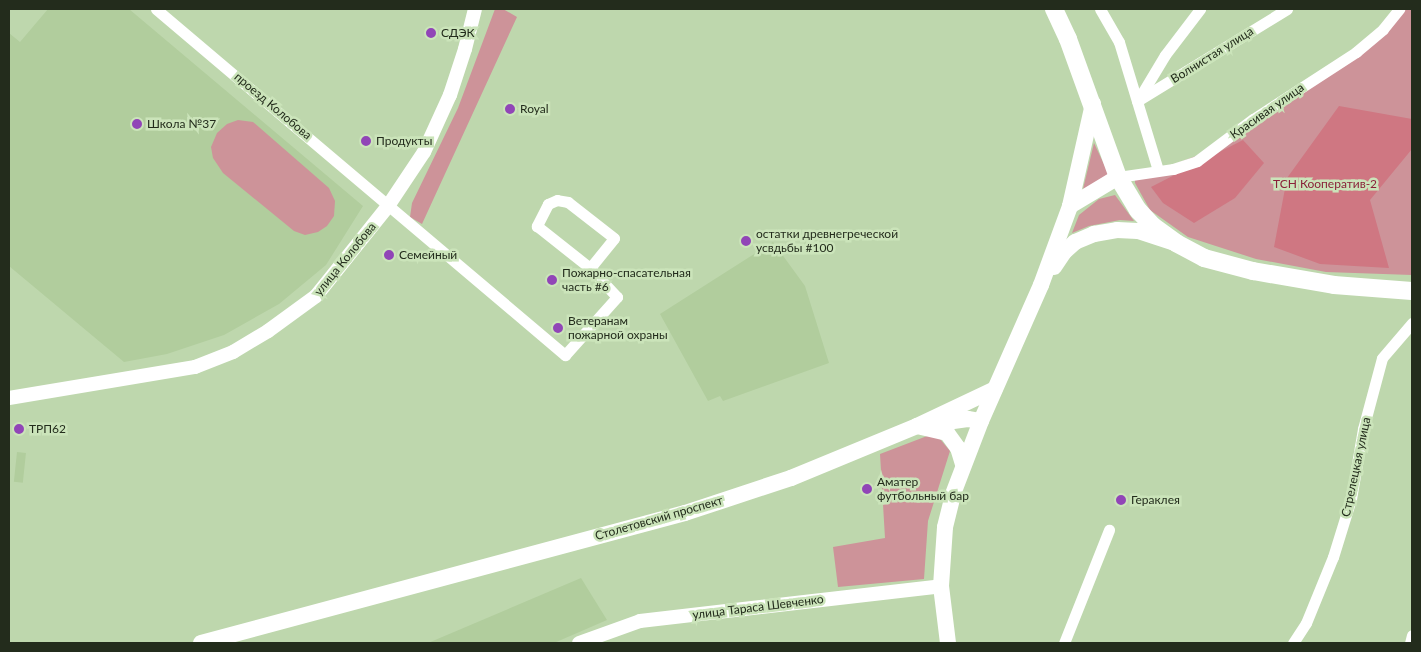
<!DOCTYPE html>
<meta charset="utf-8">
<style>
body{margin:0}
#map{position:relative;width:1421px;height:652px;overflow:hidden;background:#bed7ad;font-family:Lato,sans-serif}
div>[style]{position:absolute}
.built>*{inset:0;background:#b1cd9d;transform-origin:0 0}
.green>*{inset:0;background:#cd9399}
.forest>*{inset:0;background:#cf7782}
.minor>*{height:11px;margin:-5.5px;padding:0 5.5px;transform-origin:5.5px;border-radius:5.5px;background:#fff}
.tertiary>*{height:14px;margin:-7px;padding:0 7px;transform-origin:7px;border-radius:7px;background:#fff}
.secondary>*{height:16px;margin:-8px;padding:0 8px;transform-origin:8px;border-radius:8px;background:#fff}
.primary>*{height:18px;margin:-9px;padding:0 9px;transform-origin:9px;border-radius:9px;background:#fff}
.dots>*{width:14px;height:14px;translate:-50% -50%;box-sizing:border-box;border:2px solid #cbe4ba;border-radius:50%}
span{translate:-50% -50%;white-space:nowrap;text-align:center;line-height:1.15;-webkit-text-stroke:5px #cbe4ba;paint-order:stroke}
.poi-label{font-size:12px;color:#232c1c}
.left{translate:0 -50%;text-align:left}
.street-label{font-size:12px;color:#232c1c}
.park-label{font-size:12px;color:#8a2139}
.frame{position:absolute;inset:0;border:10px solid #232c1c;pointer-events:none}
</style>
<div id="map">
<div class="built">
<i style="clip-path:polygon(48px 9px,129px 9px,363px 206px,326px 265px,279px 304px,224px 335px,167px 354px,124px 362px,9px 266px,9px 33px,20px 42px)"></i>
<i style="clip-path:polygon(773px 242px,805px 286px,829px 363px,723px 401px,720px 396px,708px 401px,660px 314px)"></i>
<i style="left:17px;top:452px;width:9px;height:30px;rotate:6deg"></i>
<i style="clip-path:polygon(581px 578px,607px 620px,554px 643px,428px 643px)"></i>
</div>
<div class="green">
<i style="clip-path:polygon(495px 9px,503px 9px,517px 17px,422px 224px,410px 217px,412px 203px,458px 108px)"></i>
<i style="clip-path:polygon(1403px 9px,1412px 9px,1412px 275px,1326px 272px,1256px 259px,1188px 237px,1150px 210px,1135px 183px,1135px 179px,1228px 144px,1357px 56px)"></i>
<i style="clip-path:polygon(238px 120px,253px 122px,329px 188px,335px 201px,334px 216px,327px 226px,318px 232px,305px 235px,294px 231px,223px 173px,213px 158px,211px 147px,217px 133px,227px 124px)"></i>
<i style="clip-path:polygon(1094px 143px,1110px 177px,1083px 189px)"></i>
<i style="clip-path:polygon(1115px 195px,1134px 221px,1120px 220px,1089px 226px,1072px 233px,1079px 215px,1099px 199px)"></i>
<i style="clip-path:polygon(935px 433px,950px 451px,928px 521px,924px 579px,838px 587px,833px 547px,885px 538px,880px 454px)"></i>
</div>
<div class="forest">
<i style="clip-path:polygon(1339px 106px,1412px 119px,1412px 149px,1370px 200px,1389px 268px,1320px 264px,1274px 247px,1287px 178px)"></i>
<i style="clip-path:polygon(1243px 140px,1264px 163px,1235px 198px,1194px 223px,1163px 203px,1151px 187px)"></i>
</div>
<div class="minor">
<i style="left:156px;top:9px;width:536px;rotate:40.23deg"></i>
<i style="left:565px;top:355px;width:78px;rotate:-48.1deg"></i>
<i style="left:617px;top:297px;width:40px;rotate:-133deg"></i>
<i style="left:590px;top:268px;width:38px;rotate:-51deg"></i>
<i style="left:614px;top:238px;width:58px;rotate:-142deg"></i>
<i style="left:568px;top:202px;width:11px;rotate:-170deg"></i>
<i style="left:557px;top:200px;width:10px;rotate:156deg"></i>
<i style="left:548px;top:204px;width:25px;rotate:117deg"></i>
<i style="left:537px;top:226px;width:68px;rotate:38.4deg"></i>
<i style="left:1100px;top:9px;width:38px;rotate:60deg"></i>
<i style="left:1119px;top:42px;width:134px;rotate:73.1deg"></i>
<i style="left:1138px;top:100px;width:52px;rotate:-59deg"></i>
<i style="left:1165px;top:55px;width:58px;rotate:-52.7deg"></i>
<i style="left:1137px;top:101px;width:176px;rotate:-31.5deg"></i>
<i style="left:1118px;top:177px;width:56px;rotate:-8.3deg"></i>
<i style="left:1173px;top:169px;width:25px;rotate:-18deg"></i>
<i style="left:1197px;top:161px;width:70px;rotate:-36.9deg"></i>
<i style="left:1253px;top:119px;width:123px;rotate:-33deg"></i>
<i style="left:1356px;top:52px;width:35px;rotate:-40deg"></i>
<i style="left:1383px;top:29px;width:26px;rotate:-51deg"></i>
<i style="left:1064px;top:643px;width:122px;rotate:-68.3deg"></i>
<i style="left:1293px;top:643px;width:24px;rotate:-57deg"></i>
<i style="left:1306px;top:623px;width:71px;rotate:-67.8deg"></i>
<i style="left:1333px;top:557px;width:61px;rotate:-72.8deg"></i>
<i style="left:1351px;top:499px;width:71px;rotate:-80.3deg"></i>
<i style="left:1363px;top:429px;width:73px;rotate:-75deg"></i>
<i style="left:1382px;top:358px;width:46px;rotate:-49.4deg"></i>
<i style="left:1410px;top:643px;width:8px;rotate:-76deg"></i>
</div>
<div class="tertiary">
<i style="left:9px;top:398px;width:189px;rotate:-9.5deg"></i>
<i style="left:195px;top:367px;width:41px;rotate:-21.5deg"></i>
<i style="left:233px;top:352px;width:41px;rotate:-31deg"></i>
<i style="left:268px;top:331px;width:59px;rotate:-36.1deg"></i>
<i style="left:316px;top:296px;width:115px;rotate:-51.3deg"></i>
<i style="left:388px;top:206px;width:65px;rotate:-56.3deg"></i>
<i style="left:424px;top:152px;width:63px;rotate:-65.5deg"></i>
<i style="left:450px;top:95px;width:48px;rotate:-71.9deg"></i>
<i style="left:465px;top:49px;width:41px;rotate:-76deg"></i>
<i style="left:579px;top:643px;width:65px;rotate:-19.8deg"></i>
<i style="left:640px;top:621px;width:303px;rotate:-6.6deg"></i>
</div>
<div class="secondary">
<i style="left:1070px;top:206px;width:56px;rotate:-31.1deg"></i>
<i style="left:1054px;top:267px;width:18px;rotate:-56deg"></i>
<i style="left:1064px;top:252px;width:15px;rotate:-42deg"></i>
<i style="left:1075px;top:242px;width:21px;rotate:-23deg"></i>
<i style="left:1094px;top:234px;width:23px;rotate:-10deg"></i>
<i style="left:1117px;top:230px;width:21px;rotate:3deg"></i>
<i style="left:1138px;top:231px;width:36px;rotate:18deg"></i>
<i style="left:939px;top:423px;width:29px;rotate:-8deg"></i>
<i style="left:968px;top:419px;width:13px;rotate:9deg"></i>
<i style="left:917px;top:426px;width:31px;rotate:13deg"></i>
<i style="left:947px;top:433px;width:19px;rotate:54deg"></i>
<i style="left:958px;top:448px;width:17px;rotate:73deg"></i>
<i style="left:201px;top:643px;width:501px;rotate:-15.03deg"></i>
<i style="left:685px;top:513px;width:112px;rotate:-18.3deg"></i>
<i style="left:791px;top:478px;width:136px;rotate:-22.4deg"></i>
<i style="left:917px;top:426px;width:86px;rotate:-25.4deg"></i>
<i style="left:948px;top:643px;width:57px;rotate:-97deg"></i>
<i style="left:941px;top:586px;width:59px;rotate:-86.1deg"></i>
<i style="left:945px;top:527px;width:34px;rotate:-76deg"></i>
<i style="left:953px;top:494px;width:78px;rotate:-69deg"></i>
<i style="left:981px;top:421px;width:149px;rotate:-66.2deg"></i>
<i style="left:1041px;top:285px;width:84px;rotate:-69.8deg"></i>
<i style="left:1070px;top:206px;width:105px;rotate:-77.3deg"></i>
</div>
<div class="primary">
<i style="left:1054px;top:9px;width:33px;rotate:65deg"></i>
<i style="left:1068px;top:39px;width:147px;rotate:70.1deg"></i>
<i style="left:1118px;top:177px;width:39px;rotate:59deg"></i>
<i style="left:1138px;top:210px;width:22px;rotate:47deg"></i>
<i style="left:1153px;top:226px;width:29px;rotate:36deg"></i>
<i style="left:1176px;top:243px;width:32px;rotate:28deg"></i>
<i style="left:1204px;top:258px;width:51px;rotate:14.9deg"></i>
<i style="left:1253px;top:271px;width:82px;rotate:9.8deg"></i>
<i style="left:1334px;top:285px;width:78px;rotate:4.4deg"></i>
</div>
<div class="dots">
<i style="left:431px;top:33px;background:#9145b7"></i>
<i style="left:510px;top:109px;background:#9145b7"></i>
<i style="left:137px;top:124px;background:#9145b7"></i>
<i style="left:366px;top:141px;background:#9145b7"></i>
<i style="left:746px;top:241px;background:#9145b7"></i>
<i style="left:389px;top:255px;background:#9145b7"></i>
<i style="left:552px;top:280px;background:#9145b7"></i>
<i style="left:558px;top:328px;background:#9145b7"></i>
<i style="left:19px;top:429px;background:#9145b7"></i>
<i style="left:867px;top:489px;background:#9145b7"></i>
<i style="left:1121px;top:500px;background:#9145b7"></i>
</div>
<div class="poi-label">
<span class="left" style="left:441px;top:33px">СДЭК</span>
<span class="left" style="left:520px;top:109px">Royal</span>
<span class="left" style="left:147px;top:124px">Школа №37</span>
<span class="left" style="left:376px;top:141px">Продукты</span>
<span class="left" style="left:756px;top:241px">остатки древнегреческой<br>усвдьбы #100</span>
<span class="left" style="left:399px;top:255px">Семейный</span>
<span class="left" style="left:562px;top:280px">Пожарно-спасательная<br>часть #6</span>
<span class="left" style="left:568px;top:328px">Ветеранам<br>пожарной охраны</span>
<span class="left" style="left:29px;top:429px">ТРП62</span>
<span class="left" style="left:877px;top:489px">Аматер<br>футбольный бар</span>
<span class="left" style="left:1131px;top:500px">Гераклея</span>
</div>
<div class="street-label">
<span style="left:1212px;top:55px;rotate:-32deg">Волнистая улица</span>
<span style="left:273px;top:106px;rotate:40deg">проезд Колобова</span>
<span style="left:1267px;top:111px;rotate:-35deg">Красивая улица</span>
<span style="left:345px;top:259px;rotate:-51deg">улица Колобова</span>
<span style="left:1356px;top:467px;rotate:-78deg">Стрелецкая улица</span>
<span style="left:659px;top:518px;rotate:-16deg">Столетовский проспект</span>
<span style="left:758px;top:607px;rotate:-7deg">улица Тараса Шевченко</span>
</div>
<div class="park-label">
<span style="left:1325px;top:184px">ТСН Кооператив-2</span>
</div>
<div class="frame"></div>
</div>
